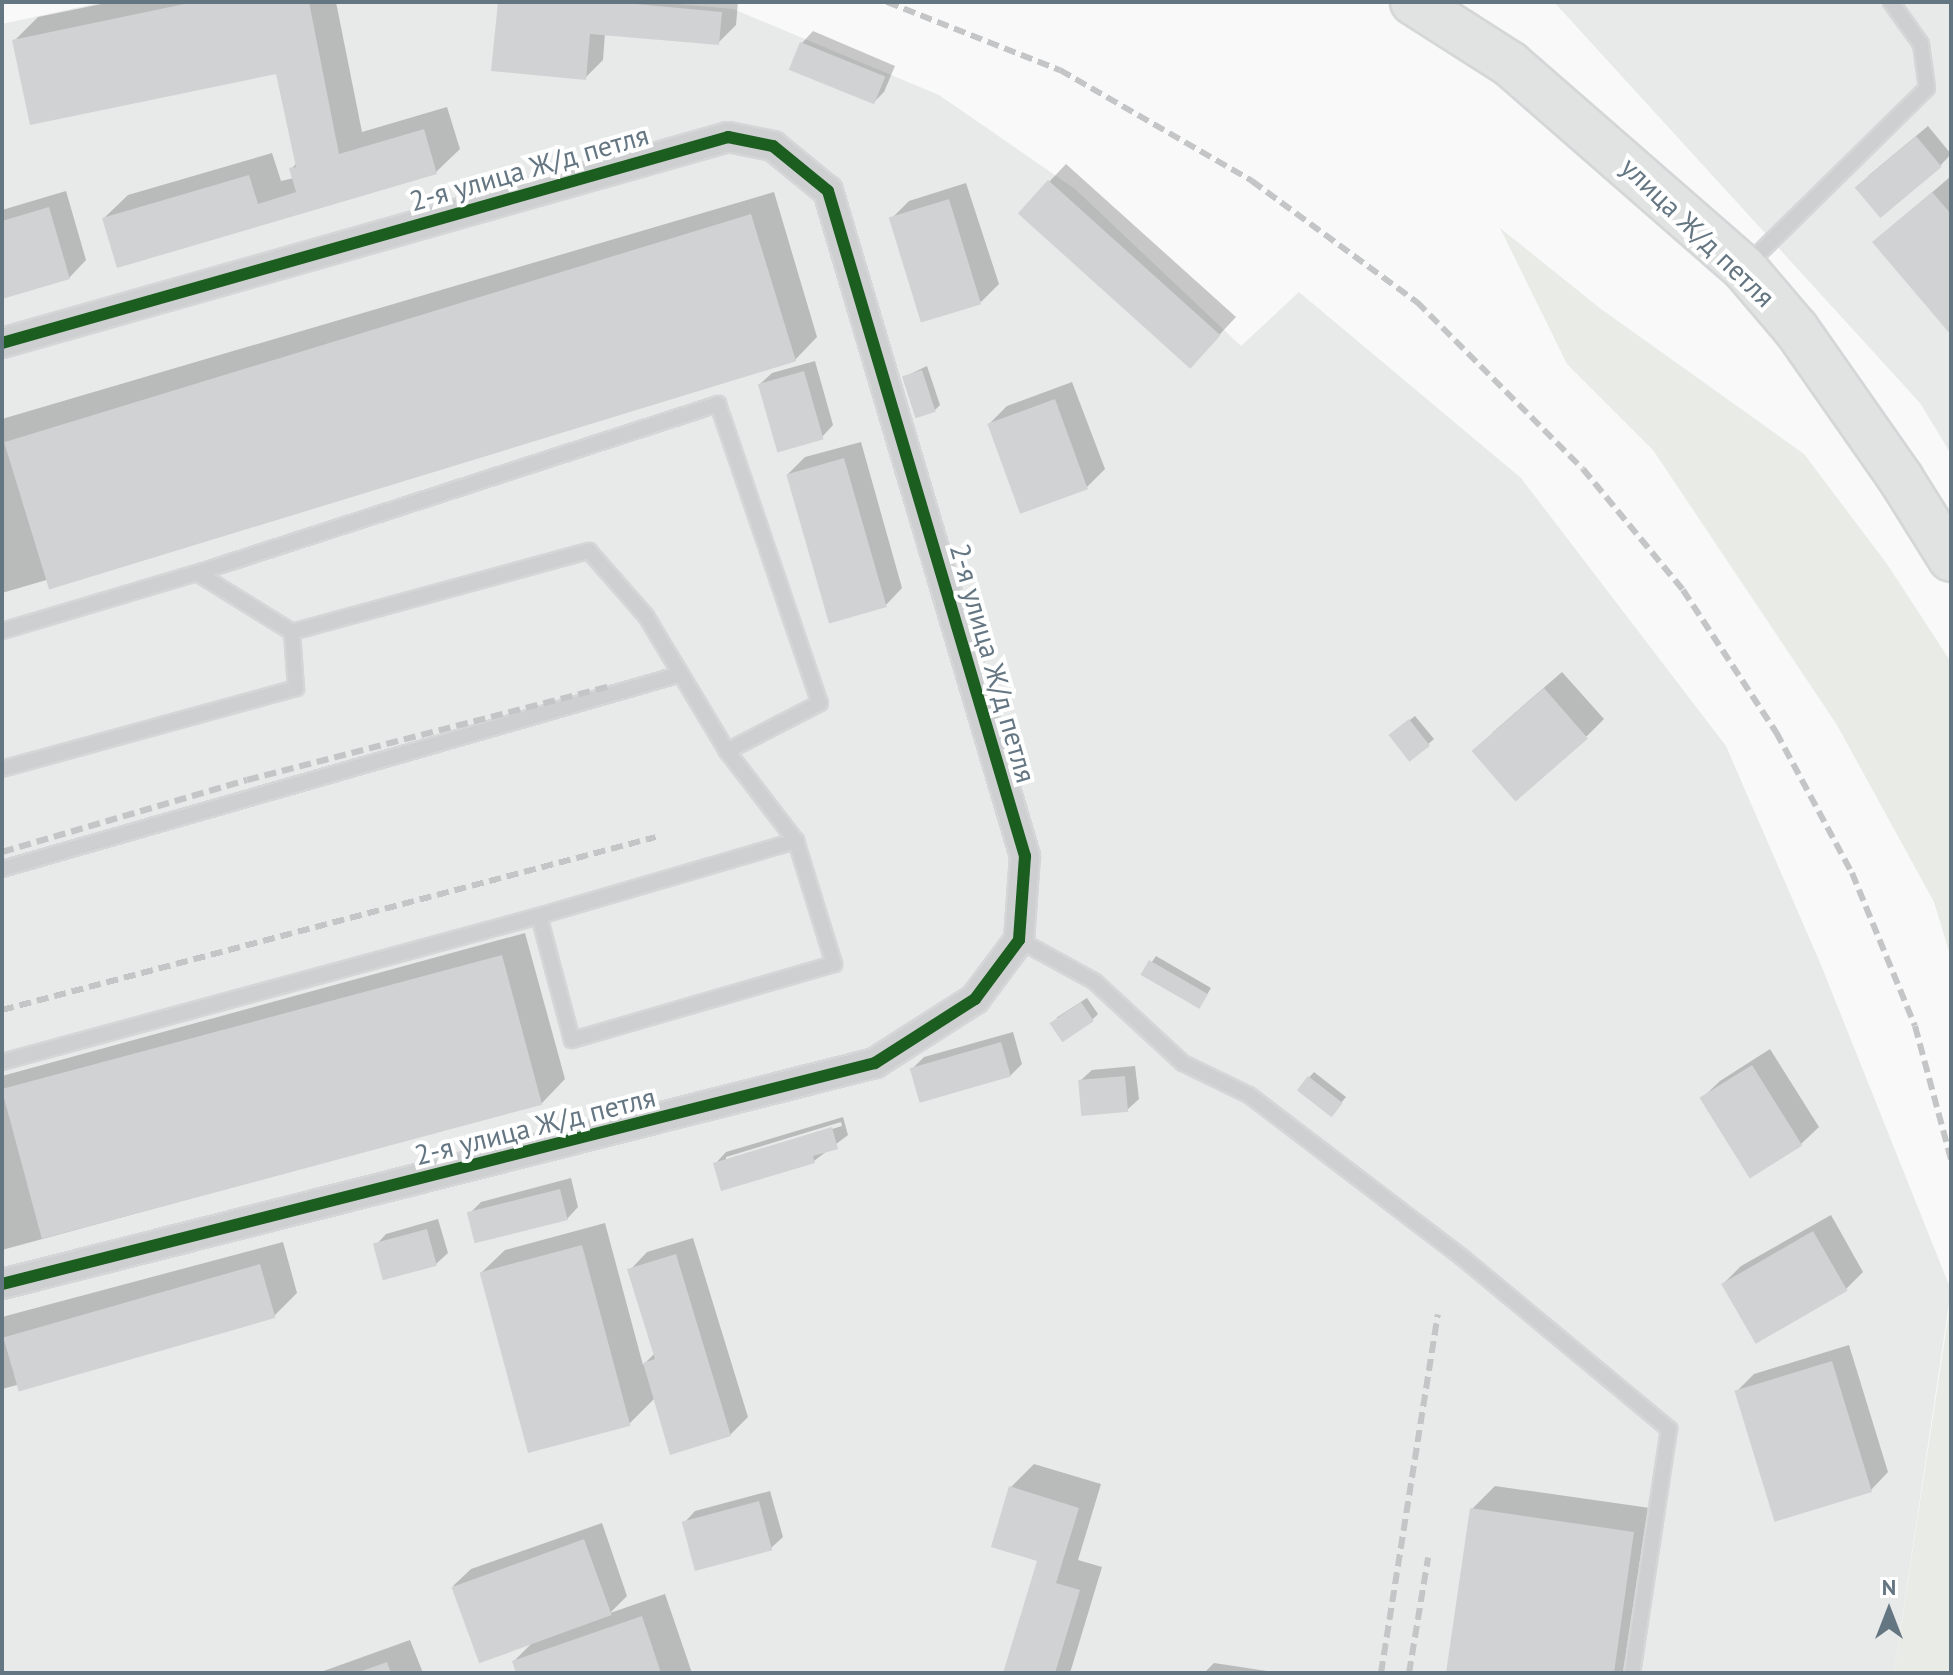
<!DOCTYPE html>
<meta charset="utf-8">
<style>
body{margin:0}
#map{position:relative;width:1953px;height:1675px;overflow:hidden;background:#f9f9f9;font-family:"PT Sans",sans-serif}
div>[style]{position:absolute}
.built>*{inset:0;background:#e8e9e9}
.green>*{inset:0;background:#e8ebe6}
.shadow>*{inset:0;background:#0003}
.building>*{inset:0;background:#d0d2d3;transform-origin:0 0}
.roads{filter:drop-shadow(2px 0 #d5d6d7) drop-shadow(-2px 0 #d5d6d7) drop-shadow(0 2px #d5d6d7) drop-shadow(0 -2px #d5d6d7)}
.lane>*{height:14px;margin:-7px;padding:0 7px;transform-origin:7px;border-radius:7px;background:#cecfd0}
.street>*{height:28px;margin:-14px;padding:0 14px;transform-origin:14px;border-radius:14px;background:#cecfd0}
.primary>*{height:44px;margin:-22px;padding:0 22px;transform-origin:22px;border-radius:22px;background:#e1e2e2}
.rail>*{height:6px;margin-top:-3px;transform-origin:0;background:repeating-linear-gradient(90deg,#c3c5c6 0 12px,transparent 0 18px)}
.cycleway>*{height:12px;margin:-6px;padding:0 6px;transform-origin:6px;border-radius:6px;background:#1b5e20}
span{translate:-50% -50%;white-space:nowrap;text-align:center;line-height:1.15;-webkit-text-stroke:8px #fff;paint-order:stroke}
.street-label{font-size:28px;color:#657683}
.frame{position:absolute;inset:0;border:4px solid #657683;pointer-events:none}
.north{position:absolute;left:1849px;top:1571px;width:80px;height:80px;-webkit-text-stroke:6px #fff;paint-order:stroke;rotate:0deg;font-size:22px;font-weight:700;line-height:32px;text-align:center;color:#657683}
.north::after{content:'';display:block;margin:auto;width:28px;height:36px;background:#657683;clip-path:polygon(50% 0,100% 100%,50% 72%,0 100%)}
</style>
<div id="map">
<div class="built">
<i style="clip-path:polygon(103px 2px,655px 2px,733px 9px,939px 95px,1075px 189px,1241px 346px,1299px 292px,1521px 478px,1726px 746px,1821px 965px,1951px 1290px,1894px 1673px,2px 1673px,2px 24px)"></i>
<i style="clip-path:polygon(1554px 2px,1951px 2px,1951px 454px,1920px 403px)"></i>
</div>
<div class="green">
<i style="clip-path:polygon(1500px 228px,1601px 309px,1804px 454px,1887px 564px,1951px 662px,1951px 958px,1934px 902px,1837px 725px,1653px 450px,1567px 364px)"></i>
<i style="clip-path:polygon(1951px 1298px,1951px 1673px,1894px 1673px)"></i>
</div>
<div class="shadow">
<i style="clip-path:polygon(111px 2px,336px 2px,362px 132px,447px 107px,460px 149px,436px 172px,118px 265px,104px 218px,128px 195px,272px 153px,281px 181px,294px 178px,291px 169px,297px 163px,278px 72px,14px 41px,38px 17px)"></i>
<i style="clip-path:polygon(500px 2px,738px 2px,736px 25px,718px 43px,605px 33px,603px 60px,585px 78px)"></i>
<i style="clip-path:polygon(813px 31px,895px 66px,884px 92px,873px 103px,802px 43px)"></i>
<i style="clip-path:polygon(1928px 126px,1951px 154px,1940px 166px,1868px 176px)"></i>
<i style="clip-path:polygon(1066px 164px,1236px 317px,1207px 348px,1049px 182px)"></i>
<i style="clip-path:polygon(1951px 176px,1951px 331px,1875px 242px)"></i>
<i style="clip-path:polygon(966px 183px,999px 284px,981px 302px,891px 219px,909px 201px)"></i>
<i style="clip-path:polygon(66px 191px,86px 260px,69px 278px,2px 297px,2px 210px)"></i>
<i style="clip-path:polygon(774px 192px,817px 337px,794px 361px,2px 593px,2px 419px)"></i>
<i style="clip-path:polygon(815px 361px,833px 425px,822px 437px,760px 384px,772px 373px)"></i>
<i style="clip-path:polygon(927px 366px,940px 405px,935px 410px,904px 377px)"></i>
<i style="clip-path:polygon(1072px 382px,1105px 469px,1087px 487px,989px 424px,1007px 406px)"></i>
<i style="clip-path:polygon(861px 442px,902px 588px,885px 606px,788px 474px,805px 457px)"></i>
<i style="clip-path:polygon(1562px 672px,1604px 719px,1587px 736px,1492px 733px)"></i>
<i style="clip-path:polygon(1415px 716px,1434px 739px,1411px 759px,1397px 730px)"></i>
<i style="clip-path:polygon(525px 933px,565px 1079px,542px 1103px,2px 1250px,2px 1076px)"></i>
<i style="clip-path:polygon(1156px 956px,1211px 988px,1203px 1001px,1143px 975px)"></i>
<i style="clip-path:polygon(1087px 998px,1098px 1014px,1093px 1019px,1056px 1018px)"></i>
<i style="clip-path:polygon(1013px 1032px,1022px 1064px,1010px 1076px,912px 1069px,924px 1057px)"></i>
<i style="clip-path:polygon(1770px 1049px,1819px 1127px,1801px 1144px,1751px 1175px,1702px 1098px,1720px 1081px)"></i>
<i style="clip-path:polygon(1135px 1066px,1139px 1099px,1127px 1110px,1080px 1081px,1092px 1070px)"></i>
<i style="clip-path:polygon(1314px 1072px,1346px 1097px,1336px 1109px,1299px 1089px)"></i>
<i style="clip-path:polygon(evenodd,843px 1117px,848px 1135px,814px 1161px,715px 1164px,726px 1152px,843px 1117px,841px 1122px,842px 1126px,726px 1161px,726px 1157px,841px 1122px)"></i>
<i style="clip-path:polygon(571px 1178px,578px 1207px,567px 1219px,470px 1213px,481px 1202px)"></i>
<i style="clip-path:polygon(1831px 1215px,1863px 1272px,1846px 1289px,1724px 1283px,1741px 1266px)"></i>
<i style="clip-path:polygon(438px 1219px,448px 1253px,436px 1264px,375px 1246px,386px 1234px)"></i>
<i style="clip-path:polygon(605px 1223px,643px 1365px,655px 1353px,630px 1270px,647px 1252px,693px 1238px,748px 1417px,730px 1435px,655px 1398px,629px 1424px,481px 1273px,505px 1250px)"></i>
<i style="clip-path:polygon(283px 1242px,297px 1293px,274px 1316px,2px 1389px,2px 1317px)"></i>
<i style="clip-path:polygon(1849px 1345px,1888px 1472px,1871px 1490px,1737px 1391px,1754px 1374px)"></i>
<i style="clip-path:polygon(1034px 1464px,1101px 1484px,1078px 1560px,1102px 1567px,1070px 1673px,1005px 1673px,1039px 1560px,1011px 1487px)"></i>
<i style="clip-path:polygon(1495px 1486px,1657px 1509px,1633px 1673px,1448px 1673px,1472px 1509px)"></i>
<i style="clip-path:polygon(770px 1491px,783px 1537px,771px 1548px,684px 1523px,695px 1511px)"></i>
<i style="clip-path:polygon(602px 1523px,627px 1596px,610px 1613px,665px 1594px,692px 1673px,518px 1673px,514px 1661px,537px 1638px,453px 1586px,471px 1569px)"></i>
<i style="clip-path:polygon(410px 1640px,423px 1673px,318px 1673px)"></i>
<i style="clip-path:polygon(1214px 1663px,1280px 1673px,1204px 1673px)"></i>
</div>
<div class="building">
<i style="clip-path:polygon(194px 2px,309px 2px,339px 154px,424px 129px,437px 174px,117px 268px,102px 218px,249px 175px,258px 204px,296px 192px,289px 168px,296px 167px,276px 74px,30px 125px,12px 40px)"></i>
<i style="clip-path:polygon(498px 2px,615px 2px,722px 12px,719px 45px,590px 34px,586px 80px,491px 71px)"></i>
<i style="left:800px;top:42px;width:92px;height:30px;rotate:22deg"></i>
<i style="left:1916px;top:136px;width:40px;height:80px;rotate:50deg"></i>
<i style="left:1048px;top:180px;width:232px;height:45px;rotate:42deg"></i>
<i style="clip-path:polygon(1932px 192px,1951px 214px,1951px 335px,1872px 242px)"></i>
<i style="left:949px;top:199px;width:110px;height:63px;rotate:73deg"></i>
<i style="clip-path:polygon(49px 207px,70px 279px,2px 299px,2px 221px)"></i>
<i style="left:751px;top:214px;width:154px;height:781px;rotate:73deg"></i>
<i style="left:922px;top:370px;width:44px;height:21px;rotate:72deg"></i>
<i style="left:804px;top:371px;width:71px;height:48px;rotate:74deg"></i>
<i style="left:1055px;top:399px;width:96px;height:72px;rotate:70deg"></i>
<i style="left:844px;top:458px;width:155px;height:60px;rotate:74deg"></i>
<i style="left:1544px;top:688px;width:67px;height:96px;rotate:49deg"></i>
<i style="left:1409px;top:719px;width:34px;height:26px;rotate:52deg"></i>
<i style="left:502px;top:955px;width:155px;height:518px;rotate:75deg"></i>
<i style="left:1149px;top:960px;width:68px;height:17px;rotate:30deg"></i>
<i style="left:1081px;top:1002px;width:23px;height:38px;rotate:56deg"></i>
<i style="left:1001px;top:1042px;width:36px;height:95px;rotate:74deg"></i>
<i style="left:1752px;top:1065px;width:95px;height:62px;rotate:58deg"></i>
<i style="left:1125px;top:1076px;width:36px;height:47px;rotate:85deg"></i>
<i style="left:1308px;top:1076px;width:44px;height:18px;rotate:38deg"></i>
<i style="clip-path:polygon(832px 1127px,838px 1149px,813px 1156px,815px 1163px,721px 1191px,713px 1163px)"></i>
<i style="left:560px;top:1189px;width:32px;height:96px;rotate:76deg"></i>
<i style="left:427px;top:1229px;width:38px;height:56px;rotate:75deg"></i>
<i style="left:1813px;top:1231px;width:69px;height:106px;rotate:60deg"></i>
<i style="left:582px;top:1245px;width:187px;height:106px;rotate:75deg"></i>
<i style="clip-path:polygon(676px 1254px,731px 1436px,670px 1455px,643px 1363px,655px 1359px,627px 1269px)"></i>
<i style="left:260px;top:1264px;width:56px;height:267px;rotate:74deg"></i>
<i style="left:1832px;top:1361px;width:137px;height:102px;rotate:73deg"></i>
<i style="clip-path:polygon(1009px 1486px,1079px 1508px,1056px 1583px,1080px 1590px,1055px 1673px,1003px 1673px,1037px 1561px,991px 1547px)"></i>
<i style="left:759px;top:1501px;width:51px;height:80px;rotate:75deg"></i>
<i style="clip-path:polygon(1470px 1508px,1634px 1532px,1614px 1673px,1446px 1673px)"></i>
<i style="left:584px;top:1539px;width:81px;height:141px;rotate:70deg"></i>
<i style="clip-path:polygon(642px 1616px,661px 1673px,516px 1673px,512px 1661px)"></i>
<i style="clip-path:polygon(387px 1662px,391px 1673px,356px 1673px)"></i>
</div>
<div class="roads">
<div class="lane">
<i style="left:1747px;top:265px;width:252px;rotate:-44.5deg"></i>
<i style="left:1927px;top:88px;width:44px;rotate:-97.8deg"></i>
<i style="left:1921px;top:44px;width:52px;rotate:-125.5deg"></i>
<i style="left:197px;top:573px;width:112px;rotate:31.8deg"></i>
<i style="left:292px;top:632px;width:308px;rotate:-15.3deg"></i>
<i style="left:589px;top:551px;width:86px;rotate:48.8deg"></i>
<i style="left:646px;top:616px;width:157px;rotate:59deg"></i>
<i style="left:727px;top:751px;width:113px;rotate:52.5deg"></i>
<i style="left:796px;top:841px;width:129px;rotate:72.8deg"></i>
<i style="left:834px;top:964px;width:273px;rotate:163.8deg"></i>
<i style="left:572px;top:1040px;width:128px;rotate:-104.9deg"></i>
<i style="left:2px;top:631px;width:203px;rotate:-16.6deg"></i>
<i style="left:197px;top:573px;width:548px;rotate:-17.97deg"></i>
<i style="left:718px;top:404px;width:316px;rotate:71.2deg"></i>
<i style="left:820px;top:703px;width:105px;rotate:152.7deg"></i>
<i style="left:2px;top:769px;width:305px;rotate:-15.4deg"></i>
<i style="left:296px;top:688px;width:56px;rotate:-94.1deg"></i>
<i style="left:2px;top:869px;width:706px;rotate:-16.02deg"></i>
<i style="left:1019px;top:940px;width:85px;rotate:28.7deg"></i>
<i style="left:1094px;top:981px;width:121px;rotate:42.7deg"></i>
<i style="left:1183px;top:1063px;width:73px;rotate:25.9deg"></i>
<i style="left:1249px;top:1095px;width:269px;rotate:37.3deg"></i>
<i style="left:1463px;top:1258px;width:268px;rotate:39.7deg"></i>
<i style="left:1669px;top:1429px;width:247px;rotate:98.6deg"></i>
<i style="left:2px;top:1062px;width:556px;rotate:-15.21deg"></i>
<i style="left:539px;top:916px;width:268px;rotate:-16.3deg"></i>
</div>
<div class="street">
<i style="left:2px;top:343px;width:755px;rotate:-15.84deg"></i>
<i style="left:728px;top:137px;width:46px;rotate:11.3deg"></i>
<i style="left:773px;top:146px;width:71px;rotate:39.3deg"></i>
<i style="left:828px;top:191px;width:694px;rotate:73.5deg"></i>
<i style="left:1025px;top:856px;width:84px;rotate:94.1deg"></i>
<i style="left:1019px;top:940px;width:74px;rotate:126.7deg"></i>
<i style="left:975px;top:999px;width:119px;rotate:147.4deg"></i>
<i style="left:875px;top:1063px;width:901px;rotate:165.79deg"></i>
</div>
<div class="primary">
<i style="left:1413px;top:2px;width:115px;rotate:32.6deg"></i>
<i style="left:1510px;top:64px;width:310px;rotate:41.1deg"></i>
<i style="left:1744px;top:268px;width:80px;rotate:49.6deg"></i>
<i style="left:1796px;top:329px;width:183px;rotate:55deg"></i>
<i style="left:1901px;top:479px;width:94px;rotate:58deg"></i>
</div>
</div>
<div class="rail">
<i style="left:887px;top:2px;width:186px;rotate:21.5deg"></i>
<i style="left:1060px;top:70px;width:222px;rotate:30deg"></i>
<i style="left:1252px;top:181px;width:205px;rotate:36.3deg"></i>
<i style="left:1417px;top:302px;width:235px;rotate:45.2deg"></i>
<i style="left:1583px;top:469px;width:157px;rotate:50.4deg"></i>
<i style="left:1683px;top:590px;width:170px;rotate:56.8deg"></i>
<i style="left:1776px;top:732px;width:160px;rotate:61.7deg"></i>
<i style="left:1852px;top:873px;width:165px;rotate:67.6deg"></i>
<i style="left:1915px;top:1026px;width:138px;rotate:74.9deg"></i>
<i style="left:2px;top:852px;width:255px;rotate:-16.4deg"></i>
<i style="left:247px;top:780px;width:375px;rotate:-14.5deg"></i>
<i style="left:2px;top:1010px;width:676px;rotate:-14.82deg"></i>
<i style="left:1381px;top:1673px;width:363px;rotate:-81deg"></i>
<i style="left:1409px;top:1673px;width:117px;rotate:-80.6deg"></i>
</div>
<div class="cycleway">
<i style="left:2px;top:343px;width:755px;rotate:-15.84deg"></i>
<i style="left:728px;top:137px;width:46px;rotate:11.3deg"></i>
<i style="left:773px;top:146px;width:71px;rotate:39.3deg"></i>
<i style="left:828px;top:191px;width:694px;rotate:73.5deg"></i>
<i style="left:1025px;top:856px;width:84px;rotate:94.1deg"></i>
<i style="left:1019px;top:940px;width:74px;rotate:126.7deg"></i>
<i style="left:975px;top:999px;width:119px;rotate:147.4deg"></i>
<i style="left:875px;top:1063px;width:901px;rotate:165.79deg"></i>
</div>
<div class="street-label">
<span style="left:529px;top:168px;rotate:-16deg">2-я улица Ж/д петля</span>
<span style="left:1698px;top:232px;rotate:44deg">улица Ж/д петля</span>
<span style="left:993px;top:663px;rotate:74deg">2-я улица Ж/д петля</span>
<span style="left:535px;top:1126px;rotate:-14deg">2-я улица Ж/д петля</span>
</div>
<div class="frame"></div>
<div class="north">N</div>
</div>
